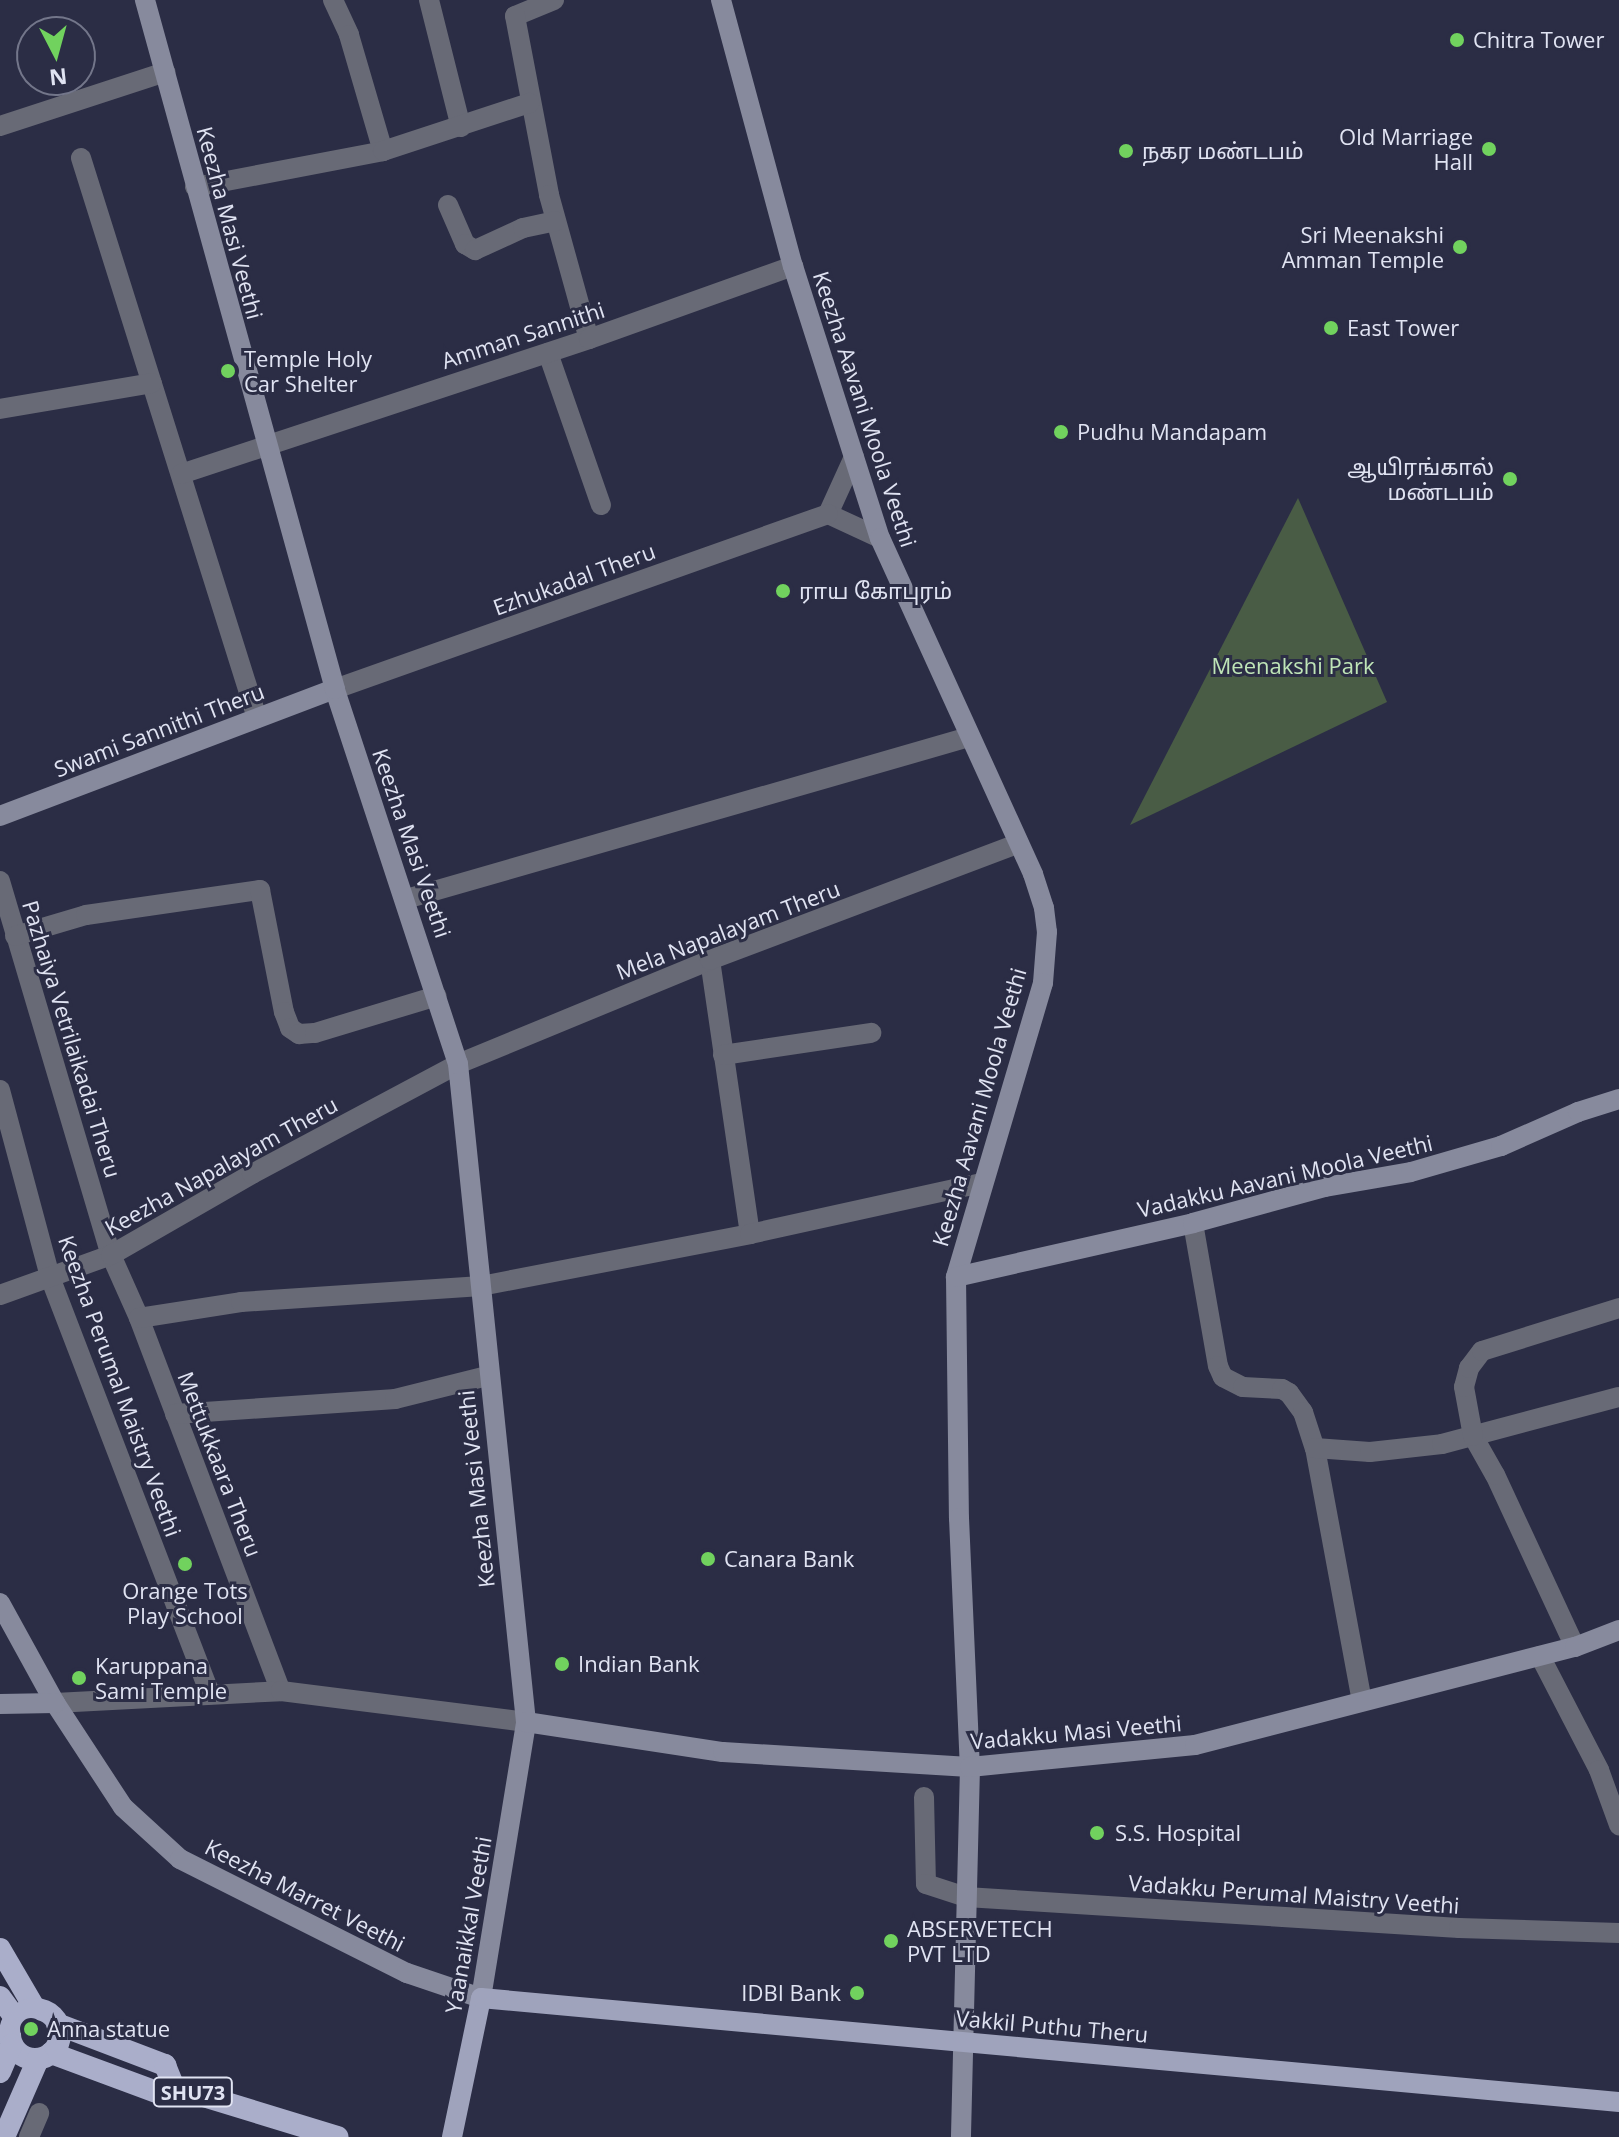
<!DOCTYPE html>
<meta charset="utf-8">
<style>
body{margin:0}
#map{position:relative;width:1619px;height:2137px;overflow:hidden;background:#2b2d45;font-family:"Open Sans","Noto Sans Tamil",sans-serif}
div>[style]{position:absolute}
.green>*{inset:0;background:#495c45}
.minor>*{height:20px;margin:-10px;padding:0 10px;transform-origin:10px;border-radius:10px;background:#686a76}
.tertiary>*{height:20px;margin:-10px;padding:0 10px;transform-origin:10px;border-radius:10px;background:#686a76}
.secondary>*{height:20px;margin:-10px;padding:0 10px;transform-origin:10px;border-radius:10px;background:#878a9d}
.primary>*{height:20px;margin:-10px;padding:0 10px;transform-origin:10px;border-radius:10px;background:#9fa3bc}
.trunk>*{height:22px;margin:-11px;padding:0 11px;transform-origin:11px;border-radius:11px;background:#aaaeca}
.trunk>.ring{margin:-11px;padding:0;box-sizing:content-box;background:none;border:22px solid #aaaeca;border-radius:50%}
.dots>*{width:22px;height:22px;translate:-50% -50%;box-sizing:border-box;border:4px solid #2b2d45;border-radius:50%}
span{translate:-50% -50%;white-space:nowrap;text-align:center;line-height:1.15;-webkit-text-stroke:6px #2b2d45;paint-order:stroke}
.shield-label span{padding:2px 6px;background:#2b2d45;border:2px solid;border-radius:6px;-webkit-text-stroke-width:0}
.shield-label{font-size:20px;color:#e0e3f2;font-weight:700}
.poi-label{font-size:22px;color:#e0e3f2}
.left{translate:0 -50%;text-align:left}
.right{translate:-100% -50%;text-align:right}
.street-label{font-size:22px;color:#e0e3f2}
.park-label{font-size:22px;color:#bfe5b7}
.north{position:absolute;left:16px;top:16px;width:80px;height:80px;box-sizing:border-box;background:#2b2d45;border:2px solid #73768a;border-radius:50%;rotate:174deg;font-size:22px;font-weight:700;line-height:32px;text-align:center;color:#e0e3f2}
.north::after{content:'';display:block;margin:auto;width:28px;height:36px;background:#71d25e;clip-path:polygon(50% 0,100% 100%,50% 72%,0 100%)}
</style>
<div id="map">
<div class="green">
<i style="clip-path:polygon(1298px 498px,1387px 702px,1130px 825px)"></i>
</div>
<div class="minor">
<i style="left:333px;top:0;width:38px;rotate:65deg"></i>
<i style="left:349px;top:35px;width:121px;rotate:73.7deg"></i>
<i style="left:429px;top:0;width:131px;rotate:75.9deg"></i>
<i style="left:554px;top:0;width:42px;rotate:157.7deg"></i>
<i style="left:515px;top:16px;width:182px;rotate:79.2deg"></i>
<i style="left:549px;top:195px;width:149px;rotate:74.5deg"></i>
<i style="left:0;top:126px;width:174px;rotate:-18.1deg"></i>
<i style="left:81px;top:158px;width:587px;rotate:72.55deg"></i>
<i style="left:195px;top:187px;width:191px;rotate:-10.8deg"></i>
<i style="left:383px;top:151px;width:154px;rotate:-18.2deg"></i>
<i style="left:448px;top:205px;width:43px;rotate:66.4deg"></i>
<i style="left:465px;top:244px;width:12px;rotate:31deg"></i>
<i style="left:475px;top:250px;width:53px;rotate:-24.6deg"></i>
<i style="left:523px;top:228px;width:33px;rotate:-12deg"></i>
<i style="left:548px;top:353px;width:161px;rotate:70.8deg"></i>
<i style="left:0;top:409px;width:154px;rotate:-9.7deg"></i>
<i style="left:854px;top:457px;width:63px;rotate:114.5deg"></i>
<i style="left:828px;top:514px;width:57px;rotate:24.8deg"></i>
<i style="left:181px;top:474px;width:430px;rotate:-18.3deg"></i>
<i style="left:589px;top:339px;width:217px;rotate:-19.7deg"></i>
<i style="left:335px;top:689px;width:523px;rotate:-19.54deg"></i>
<i style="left:0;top:881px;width:390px;rotate:73.5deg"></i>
<i style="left:111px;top:1255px;width:69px;rotate:66deg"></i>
<i style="left:139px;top:1318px;width:399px;rotate:69.2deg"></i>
<i style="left:406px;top:899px;width:586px;rotate:-16.05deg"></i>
<i style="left:15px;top:936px;width:74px;rotate:-16.5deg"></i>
<i style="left:86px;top:915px;width:176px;rotate:-8.2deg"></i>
<i style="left:260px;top:890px;width:124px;rotate:78.9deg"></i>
<i style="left:284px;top:1012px;width:17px;rotate:69deg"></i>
<i style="left:290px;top:1028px;width:11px;rotate:34deg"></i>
<i style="left:299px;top:1034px;width:16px;rotate:-4deg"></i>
<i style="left:315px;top:1033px;width:127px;rotate:-16.9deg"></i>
<i style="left:710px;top:960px;width:277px;rotate:81.7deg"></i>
<i style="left:723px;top:1055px;width:150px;rotate:-8.5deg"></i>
<i style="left:0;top:1090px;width:194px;rotate:75deg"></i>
<i style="left:50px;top:1277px;width:447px;rotate:69deg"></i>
<i style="left:1193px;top:1223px;width:145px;rotate:80.1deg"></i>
<i style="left:1218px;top:1366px;width:12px;rotate:66deg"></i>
<i style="left:1223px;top:1377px;width:22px;rotate:27deg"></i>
<i style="left:1243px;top:1387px;width:39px;rotate:3deg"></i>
<i style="left:1282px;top:1389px;width:8px;rotate:30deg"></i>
<i style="left:1289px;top:1393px;width:24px;rotate:54deg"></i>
<i style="left:1303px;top:1412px;width:38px;rotate:72deg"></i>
<i style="left:1315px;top:1448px;width:257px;rotate:79.5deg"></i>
<i style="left:0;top:1295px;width:118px;rotate:-19.8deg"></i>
<i style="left:111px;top:1255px;width:163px;rotate:-29.9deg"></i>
<i style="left:252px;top:1174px;width:234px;rotate:-28.1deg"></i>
<i style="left:458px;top:1064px;width:273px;rotate:-22.4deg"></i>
<i style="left:710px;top:960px;width:328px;rotate:-20.7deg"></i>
<i style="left:139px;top:1318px;width:103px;rotate:-8.9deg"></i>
<i style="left:241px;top:1302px;width:241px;rotate:-3.8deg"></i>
<i style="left:481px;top:1286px;width:274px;rotate:-10.9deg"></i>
<i style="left:750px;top:1234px;width:237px;rotate:-12.4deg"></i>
<i style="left:175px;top:1414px;width:221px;rotate:-3.9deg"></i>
<i style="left:395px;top:1399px;width:95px;rotate:-14deg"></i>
<i style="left:1315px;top:1448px;width:55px;rotate:4.2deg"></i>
<i style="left:1370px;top:1452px;width:72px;rotate:-6.3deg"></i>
<i style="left:1442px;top:1444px;width:183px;rotate:-14.9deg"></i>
<i style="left:1575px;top:1647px;width:190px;rotate:-114.9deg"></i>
<i style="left:1495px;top:1475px;width:45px;rotate:-119.4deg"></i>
<i style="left:1473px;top:1436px;width:50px;rotate:-100.4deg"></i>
<i style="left:1464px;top:1387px;width:20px;rotate:-75deg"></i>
<i style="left:1469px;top:1368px;width:21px;rotate:-53deg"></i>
<i style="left:1482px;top:1351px;width:144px;rotate:-17.4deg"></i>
<i style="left:1540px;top:1656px;width:128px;rotate:62.6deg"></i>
<i style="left:1599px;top:1770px;width:59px;rotate:70deg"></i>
<i style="left:924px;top:1797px;width:87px;rotate:88.7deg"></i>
<i style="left:926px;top:1884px;width:42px;rotate:18deg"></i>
<i style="left:29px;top:2137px;width:26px;rotate:-67deg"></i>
</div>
<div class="tertiary">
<i style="left:55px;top:1703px;width:226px;rotate:-3deg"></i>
<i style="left:281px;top:1691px;width:247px;rotate:7.2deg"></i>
<i style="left:966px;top:1897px;width:494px;rotate:3.6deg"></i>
<i style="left:1459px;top:1928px;width:160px;rotate:1.8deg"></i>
</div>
<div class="secondary">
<i style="left:721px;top:0;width:276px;rotate:74.9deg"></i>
<i style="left:793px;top:266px;width:286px;rotate:72.3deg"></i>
<i style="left:880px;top:538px;width:369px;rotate:65.5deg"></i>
<i style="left:1033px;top:874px;width:36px;rotate:72deg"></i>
<i style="left:1044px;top:908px;width:24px;rotate:83deg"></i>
<i style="left:1047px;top:932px;width:51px;rotate:94.5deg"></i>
<i style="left:1043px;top:983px;width:307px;rotate:106.5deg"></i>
<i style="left:956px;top:1277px;width:241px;rotate:89.3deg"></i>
<i style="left:959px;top:1518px;width:249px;rotate:87.5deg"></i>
<i style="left:970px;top:1767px;width:370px;rotate:91.4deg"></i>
<i style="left:0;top:816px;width:358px;rotate:-20.8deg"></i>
<i style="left:956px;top:1277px;width:243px;rotate:-12.8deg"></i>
<i style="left:1193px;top:1223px;width:137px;rotate:-15.3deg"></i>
<i style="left:1325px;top:1187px;width:87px;rotate:-9.9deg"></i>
<i style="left:1411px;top:1172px;width:94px;rotate:-16.1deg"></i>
<i style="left:1501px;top:1146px;width:84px;rotate:-23.8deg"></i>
<i style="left:1578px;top:1112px;width:43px;rotate:-17.6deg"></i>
<i style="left:0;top:1603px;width:114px;rotate:61.2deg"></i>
<i style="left:55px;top:1703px;width:124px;rotate:56.8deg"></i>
<i style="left:123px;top:1807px;width:77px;rotate:42.4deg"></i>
<i style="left:180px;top:1859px;width:254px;rotate:26.7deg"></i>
<i style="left:407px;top:1973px;width:78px;rotate:18.7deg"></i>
<i style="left:481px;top:1998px;width:280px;rotate:-80.7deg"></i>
<i style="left:526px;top:1722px;width:662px;rotate:-95.9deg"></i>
<i style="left:458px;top:1064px;width:395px;rotate:-108.2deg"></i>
<i style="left:335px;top:689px;width:715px;rotate:-105.42deg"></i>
<i style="left:0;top:1704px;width:55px;rotate:-1deg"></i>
<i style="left:526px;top:1722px;width:199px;rotate:8.7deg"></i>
<i style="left:723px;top:1752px;width:247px;rotate:3.5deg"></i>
<i style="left:970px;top:1767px;width:226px;rotate:-5.6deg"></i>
<i style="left:1195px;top:1745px;width:392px;rotate:-14.5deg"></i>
<i style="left:1575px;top:1647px;width:47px;rotate:-21.1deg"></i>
</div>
<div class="primary">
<i style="left:452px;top:2137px;width:142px;rotate:-78.2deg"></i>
<i style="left:481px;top:1998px;width:1143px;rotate:5.22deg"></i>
</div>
<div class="trunk">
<i style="left:0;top:1949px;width:69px;rotate:59.7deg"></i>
<i style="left:0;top:1997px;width:26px;rotate:54deg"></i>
<i class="ring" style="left:10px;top:2009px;width:28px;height:28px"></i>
<i style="left:57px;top:2024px;width:116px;rotate:20.8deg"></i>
<i style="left:165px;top:2065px;width:24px;rotate:68deg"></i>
<i style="left:51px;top:2053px;width:115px;rotate:20.3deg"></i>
<i style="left:159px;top:2093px;width:16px;rotate:-22deg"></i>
<i style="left:174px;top:2087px;width:171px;rotate:17deg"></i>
<i style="left:0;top:2072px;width:30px;rotate:-67deg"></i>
<i style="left:4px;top:2137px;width:85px;rotate:-66.4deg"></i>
</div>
<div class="dots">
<i style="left:1457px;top:40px;background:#71d25e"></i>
<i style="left:1489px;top:149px;background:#71d25e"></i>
<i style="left:1126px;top:151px;background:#71d25e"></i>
<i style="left:1460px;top:247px;background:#71d25e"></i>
<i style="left:1331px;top:328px;background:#71d25e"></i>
<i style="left:228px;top:371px;background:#71d25e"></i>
<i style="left:1061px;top:432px;background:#71d25e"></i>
<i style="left:1510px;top:479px;background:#71d25e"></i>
<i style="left:783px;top:591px;background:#71d25e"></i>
<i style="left:708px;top:1559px;background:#71d25e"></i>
<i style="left:185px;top:1564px;background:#71d25e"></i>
<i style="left:562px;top:1664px;background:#71d25e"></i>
<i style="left:79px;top:1678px;background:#71d25e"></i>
<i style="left:1097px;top:1833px;background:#71d25e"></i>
<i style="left:891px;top:1941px;background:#71d25e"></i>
<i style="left:857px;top:1993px;background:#71d25e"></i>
<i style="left:31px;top:2029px;background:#71d25e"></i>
</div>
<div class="shield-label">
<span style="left:193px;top:2092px">SHU73</span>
</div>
<div class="poi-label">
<span class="left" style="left:1473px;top:40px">Chitra Tower</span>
<span class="right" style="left:1473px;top:149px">Old Marriage<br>Hall</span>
<span class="left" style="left:1142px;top:151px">நகர மண்டபம்</span>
<span class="right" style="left:1444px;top:247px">Sri Meenakshi<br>Amman Temple</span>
<span class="left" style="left:1347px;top:328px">East Tower</span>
<span class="left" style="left:244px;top:371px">Temple Holy<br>Car Shelter</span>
<span class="left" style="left:1077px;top:432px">Pudhu Mandapam</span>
<span class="right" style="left:1494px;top:479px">ஆயிரங்கால்<br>மண்டபம்</span>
<span class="left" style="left:799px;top:591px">ராய கோபுரம்</span>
<span class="left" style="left:724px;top:1559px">Canara Bank</span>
<span style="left:185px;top:1603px">Orange Tots<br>Play School</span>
<span class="left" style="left:578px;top:1664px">Indian Bank</span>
<span class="left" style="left:95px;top:1678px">Karuppana<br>Sami Temple</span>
<span class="left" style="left:1115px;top:1833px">S.S. Hospital</span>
<span class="left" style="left:907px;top:1941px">ABSERVETECH<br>PVT LTD</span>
<span class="right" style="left:841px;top:1993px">IDBI Bank</span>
<span class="left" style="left:47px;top:2029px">Anna statue</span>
</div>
<div class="street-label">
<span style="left:230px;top:223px;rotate:75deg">Keezha Masi Veethi</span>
<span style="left:523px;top:335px;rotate:-18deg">Amman Sannithi</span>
<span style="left:865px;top:409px;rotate:72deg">Keezha Aavani Moola Veethi</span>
<span style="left:574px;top:579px;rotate:-20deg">Ezhukadal Theru</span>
<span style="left:159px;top:730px;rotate:-21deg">Swami Sannithi Theru</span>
<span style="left:412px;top:843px;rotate:71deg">Keezha Masi Veethi</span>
<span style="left:728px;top:930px;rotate:-21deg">Mela Napalayam Theru</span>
<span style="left:72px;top:1039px;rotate:73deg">Pazhaiya Vetrilaikadai Theru</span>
<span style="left:979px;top:1107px;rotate:-74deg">Keezha Aavani Moola Veethi</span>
<span style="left:221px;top:1166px;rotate:-29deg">Keezha Napalayam Theru</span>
<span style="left:1285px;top:1176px;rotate:-13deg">Vadakku Aavani Moola Veethi</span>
<span style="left:120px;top:1386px;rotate:70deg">Keezha Perumal Maistry Veethi</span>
<span style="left:220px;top:1464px;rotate:69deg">Mettukkaara Theru</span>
<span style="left:476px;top:1489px;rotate:-96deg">Keezha Masi Veethi</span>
<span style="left:1076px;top:1732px;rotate:-5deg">Vadakku Masi Veethi</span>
<span style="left:1294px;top:1894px;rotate:4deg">Vadakku Perumal Maistry Veethi</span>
<span style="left:305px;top:1895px;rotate:27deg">Keezha Marret Veethi</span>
<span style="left:468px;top:1925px;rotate:-80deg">Yaanaikkal Veethi</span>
<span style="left:1052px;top:2026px;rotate:5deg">Vakkil Puthu Theru</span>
</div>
<div class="park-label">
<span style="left:1293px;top:666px">Meenakshi Park</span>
</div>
<div class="north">N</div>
</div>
